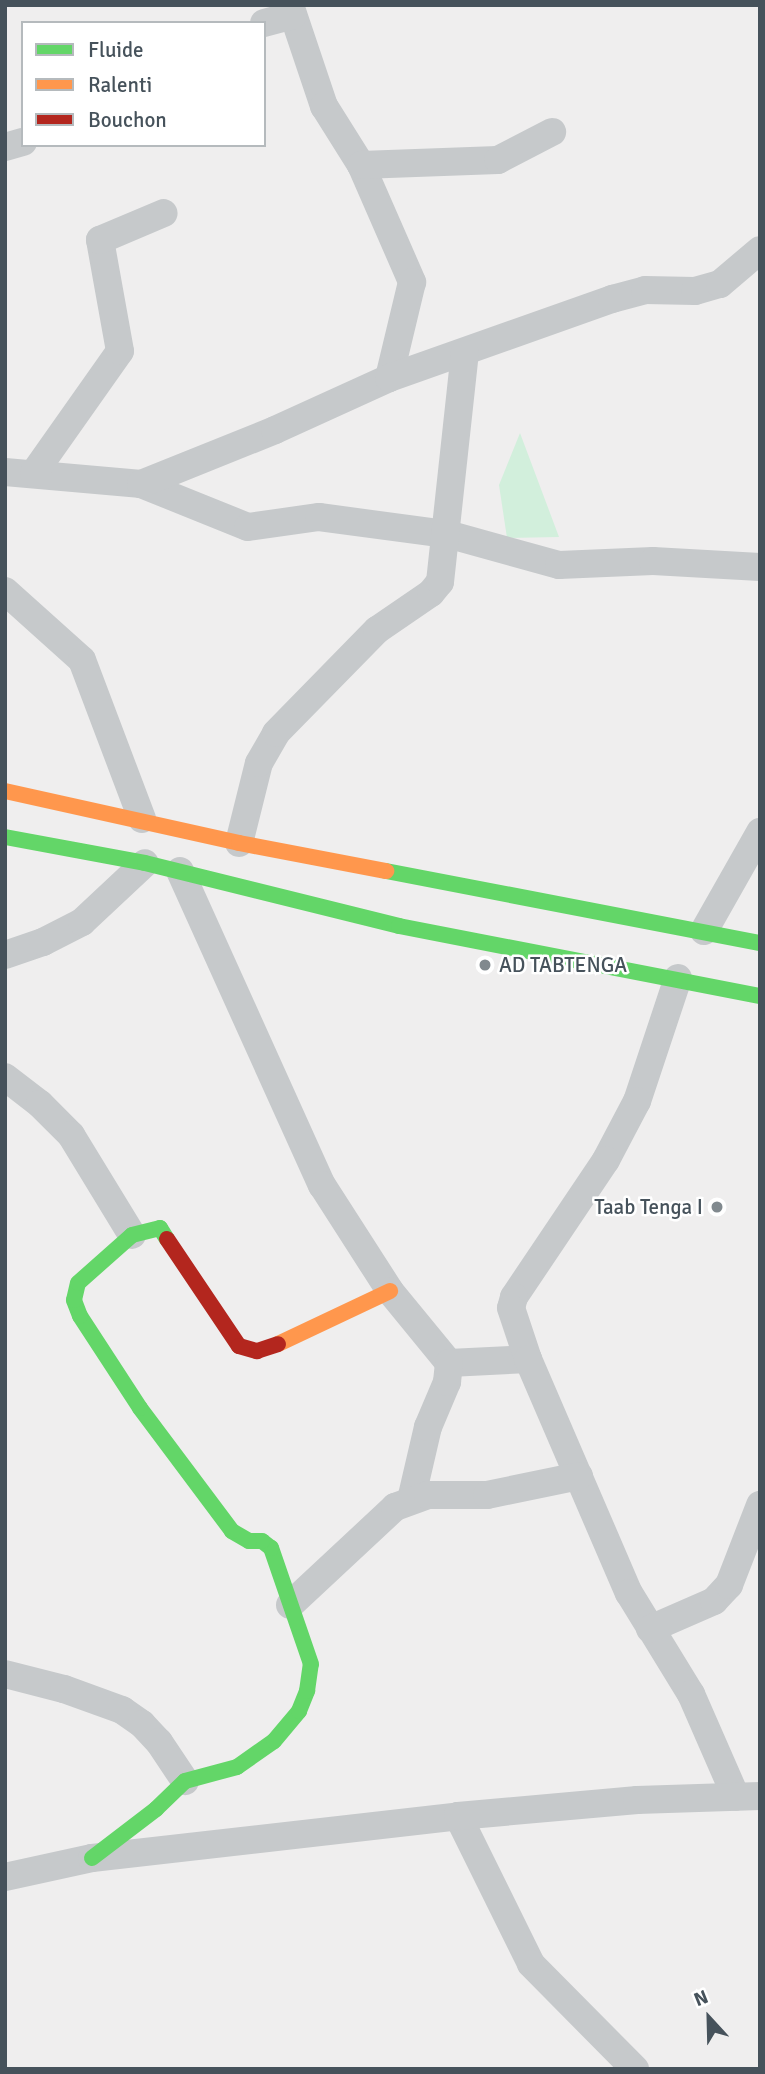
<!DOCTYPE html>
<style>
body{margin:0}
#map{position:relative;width:765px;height:2074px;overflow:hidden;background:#efeeee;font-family:Signika,sans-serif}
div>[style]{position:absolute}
.green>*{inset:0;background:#d2efdc}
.street>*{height:28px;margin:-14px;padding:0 14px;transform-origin:14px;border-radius:14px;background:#c6c9cb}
.fast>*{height:16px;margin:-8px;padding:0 8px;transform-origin:8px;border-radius:8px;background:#63d668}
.slow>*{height:16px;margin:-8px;padding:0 8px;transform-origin:8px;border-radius:8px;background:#ff974d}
.jam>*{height:16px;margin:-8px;padding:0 8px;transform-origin:8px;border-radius:8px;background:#b3261e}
.dots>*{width:19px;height:19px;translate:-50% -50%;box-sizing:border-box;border:4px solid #fff;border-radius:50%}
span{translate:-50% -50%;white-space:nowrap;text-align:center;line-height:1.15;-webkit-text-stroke:5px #fff;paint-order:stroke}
.poi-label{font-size:21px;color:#46525b}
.left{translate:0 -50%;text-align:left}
.right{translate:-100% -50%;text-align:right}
.frame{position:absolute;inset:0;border:7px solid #46525b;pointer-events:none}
.legend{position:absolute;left:21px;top:21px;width:245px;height:126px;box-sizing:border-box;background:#fff;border:2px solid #b5babd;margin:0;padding:9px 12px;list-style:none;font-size:21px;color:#46525b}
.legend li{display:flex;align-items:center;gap:14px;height:35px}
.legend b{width:35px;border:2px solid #b5babd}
.north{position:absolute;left:674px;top:1983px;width:70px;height:70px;-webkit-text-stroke:5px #fff;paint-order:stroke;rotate:338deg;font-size:19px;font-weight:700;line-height:28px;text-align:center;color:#46525b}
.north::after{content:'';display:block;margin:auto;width:24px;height:32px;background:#46525b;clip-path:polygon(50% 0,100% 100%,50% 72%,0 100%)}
</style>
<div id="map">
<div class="green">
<i style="clip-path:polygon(520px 433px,559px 537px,507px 538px,499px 485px)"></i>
</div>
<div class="street">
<i style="left:290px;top:5px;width:107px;rotate:71.4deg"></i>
<i style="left:324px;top:106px;width:70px;rotate:57.9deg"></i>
<i style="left:361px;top:165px;width:128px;rotate:66.4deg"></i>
<i style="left:412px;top:282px;width:99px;rotate:103.5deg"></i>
<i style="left:264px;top:23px;width:30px;rotate:-15deg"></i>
<i style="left:5px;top:147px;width:19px;rotate:-16deg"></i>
<i style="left:361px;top:165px;width:137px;rotate:-2.1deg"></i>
<i style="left:498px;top:160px;width:61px;rotate:-27.4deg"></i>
<i style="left:5px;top:472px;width:137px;rotate:5deg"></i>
<i style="left:141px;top:484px;width:115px;rotate:21.9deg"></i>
<i style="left:248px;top:527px;width:72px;rotate:-8deg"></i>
<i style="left:319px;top:517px;width:129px;rotate:7.6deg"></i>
<i style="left:447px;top:534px;width:116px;rotate:15.5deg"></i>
<i style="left:559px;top:565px;width:94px;rotate:-2.4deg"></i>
<i style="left:653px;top:561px;width:107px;rotate:3.2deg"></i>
<i style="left:34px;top:473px;width:149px;rotate:-54.8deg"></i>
<i style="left:120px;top:351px;width:113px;rotate:-100.2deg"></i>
<i style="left:100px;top:240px;width:69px;rotate:-22.9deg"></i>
<i style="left:141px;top:484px;width:144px;rotate:-21.9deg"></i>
<i style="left:275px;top:430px;width:125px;rotate:-24.5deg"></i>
<i style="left:389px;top:378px;width:237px;rotate:-19.5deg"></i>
<i style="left:612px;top:299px;width:34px;rotate:-15deg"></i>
<i style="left:645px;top:290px;width:50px;rotate:1.1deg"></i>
<i style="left:695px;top:291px;width:26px;rotate:-16deg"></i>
<i style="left:720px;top:284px;width:52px;rotate:-40.4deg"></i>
<i style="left:5px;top:591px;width:103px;rotate:41.9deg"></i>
<i style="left:82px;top:660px;width:170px;rotate:69.3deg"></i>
<i style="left:239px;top:843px;width:82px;rotate:-76deg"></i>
<i style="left:259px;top:763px;width:34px;rotate:-60deg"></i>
<i style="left:276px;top:733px;width:144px;rotate:-45.6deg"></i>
<i style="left:377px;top:630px;width:65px;rotate:-34.4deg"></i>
<i style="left:431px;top:593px;width:14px;rotate:-51deg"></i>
<i style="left:440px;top:582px;width:230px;rotate:-83.8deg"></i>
<i style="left:180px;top:871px;width:345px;rotate:65.7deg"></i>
<i style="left:322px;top:1185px;width:126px;rotate:57.3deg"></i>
<i style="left:390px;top:1291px;width:93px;rotate:50.7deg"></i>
<i style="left:449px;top:1363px;width:79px;rotate:-2.9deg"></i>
<i style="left:704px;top:931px;width:114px;rotate:-60.5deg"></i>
<i style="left:5px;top:955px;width:40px;rotate:-18.9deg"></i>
<i style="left:43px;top:942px;width:44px;rotate:-27.1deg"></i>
<i style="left:82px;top:922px;width:86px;rotate:-43.1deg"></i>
<i style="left:678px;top:978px;width:130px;rotate:108.4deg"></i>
<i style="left:637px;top:1101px;width:67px;rotate:117.7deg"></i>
<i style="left:606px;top:1160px;width:165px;rotate:123.9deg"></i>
<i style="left:514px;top:1297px;width:11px;rotate:105deg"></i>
<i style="left:511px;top:1308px;width:54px;rotate:71.6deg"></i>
<i style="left:528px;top:1359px;width:255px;rotate:66.7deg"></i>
<i style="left:629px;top:1593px;width:119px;rotate:58.5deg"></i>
<i style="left:691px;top:1694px;width:112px;rotate:66.4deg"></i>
<i style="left:5px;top:1077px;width:44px;rotate:37.6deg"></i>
<i style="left:40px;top:1104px;width:44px;rotate:45deg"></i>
<i style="left:71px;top:1135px;width:117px;rotate:58.6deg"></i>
<i style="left:411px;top:1500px;width:75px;rotate:-76.9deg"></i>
<i style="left:428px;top:1427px;width:49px;rotate:-67.1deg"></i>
<i style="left:447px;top:1382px;width:19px;rotate:-84deg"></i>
<i style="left:290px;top:1605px;width:144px;rotate:-43deg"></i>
<i style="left:395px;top:1507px;width:35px;rotate:-20deg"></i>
<i style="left:428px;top:1495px;width:59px"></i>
<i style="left:487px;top:1495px;width:94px;rotate:-11.7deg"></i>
<i style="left:650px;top:1629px;width:70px;rotate:-23.6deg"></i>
<i style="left:714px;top:1601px;width:22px;rotate:-47deg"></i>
<i style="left:729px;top:1585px;width:86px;rotate:-68.8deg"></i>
<i style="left:5px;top:1674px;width:61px;rotate:14.3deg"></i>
<i style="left:64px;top:1689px;width:62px;rotate:19.9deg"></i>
<i style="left:122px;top:1710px;width:24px;rotate:35deg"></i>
<i style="left:142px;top:1724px;width:25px;rotate:47deg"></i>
<i style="left:159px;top:1742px;width:47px;rotate:56.3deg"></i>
<i style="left:458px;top:1816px;width:165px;rotate:63.7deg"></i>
<i style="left:531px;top:1964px;width:148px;rotate:45.3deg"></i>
<i style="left:5px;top:1877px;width:89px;rotate:-12.3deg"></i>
<i style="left:92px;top:1858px;width:368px;rotate:-6.5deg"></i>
<i style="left:458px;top:1816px;width:180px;rotate:-5.1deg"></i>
<i style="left:637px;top:1800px;width:123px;rotate:-1.9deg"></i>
</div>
<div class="fast">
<i style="left:5px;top:837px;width:142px;rotate:10.5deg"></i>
<i style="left:145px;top:863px;width:262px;rotate:13.9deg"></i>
<i style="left:399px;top:926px;width:368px;rotate:11deg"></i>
<i style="left:386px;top:871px;width:381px;rotate:10.9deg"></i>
<i style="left:92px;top:1858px;width:81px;rotate:-37.4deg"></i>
<i style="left:156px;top:1809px;width:40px;rotate:-44deg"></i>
<i style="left:185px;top:1781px;width:54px;rotate:-15.1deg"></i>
<i style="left:237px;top:1767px;width:45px;rotate:-35.1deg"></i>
<i style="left:274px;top:1741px;width:39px;rotate:-50deg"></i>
<i style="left:299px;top:1711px;width:22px;rotate:-68deg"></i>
<i style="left:307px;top:1691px;width:27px;rotate:-82deg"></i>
<i style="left:311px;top:1664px;width:123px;rotate:-109deg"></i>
<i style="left:271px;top:1548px;width:11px;rotate:-142deg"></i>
<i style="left:262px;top:1541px;width:13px;rotate:180deg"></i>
<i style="left:249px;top:1541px;width:20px;rotate:-150deg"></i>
<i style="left:232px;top:1531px;width:154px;rotate:-126.8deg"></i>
<i style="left:140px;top:1408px;width:110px;rotate:-123.1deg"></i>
<i style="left:80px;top:1316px;width:17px;rotate:-111deg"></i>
<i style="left:74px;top:1300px;width:17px;rotate:-77deg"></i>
<i style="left:78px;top:1283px;width:72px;rotate:-41.6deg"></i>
<i style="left:132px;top:1235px;width:29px;rotate:-14deg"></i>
<i style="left:160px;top:1228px;width:13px;rotate:58deg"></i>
</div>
<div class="slow">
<i style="left:5px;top:791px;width:240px;rotate:12.5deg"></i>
<i style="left:239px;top:843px;width:150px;rotate:10.8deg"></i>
<i style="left:278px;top:1344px;width:124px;rotate:-25.3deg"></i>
</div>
<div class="jam">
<i style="left:167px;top:1239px;width:129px;rotate:56.1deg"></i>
<i style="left:239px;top:1346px;width:19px;rotate:16deg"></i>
<i style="left:257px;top:1351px;width:22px;rotate:-18deg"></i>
</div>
<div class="dots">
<i style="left:485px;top:965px;background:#81898e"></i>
<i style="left:717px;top:1207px;background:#81898e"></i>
</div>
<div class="poi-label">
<span class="left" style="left:499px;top:965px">AD TABTENGA</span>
<span class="right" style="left:703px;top:1207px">Taab Tenga I</span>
</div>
<div class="frame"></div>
<ul class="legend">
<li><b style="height:9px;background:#63d668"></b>Fluide</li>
<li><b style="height:9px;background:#ff974d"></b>Ralenti</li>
<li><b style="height:9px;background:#b3261e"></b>Bouchon</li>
</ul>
<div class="north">N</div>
</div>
